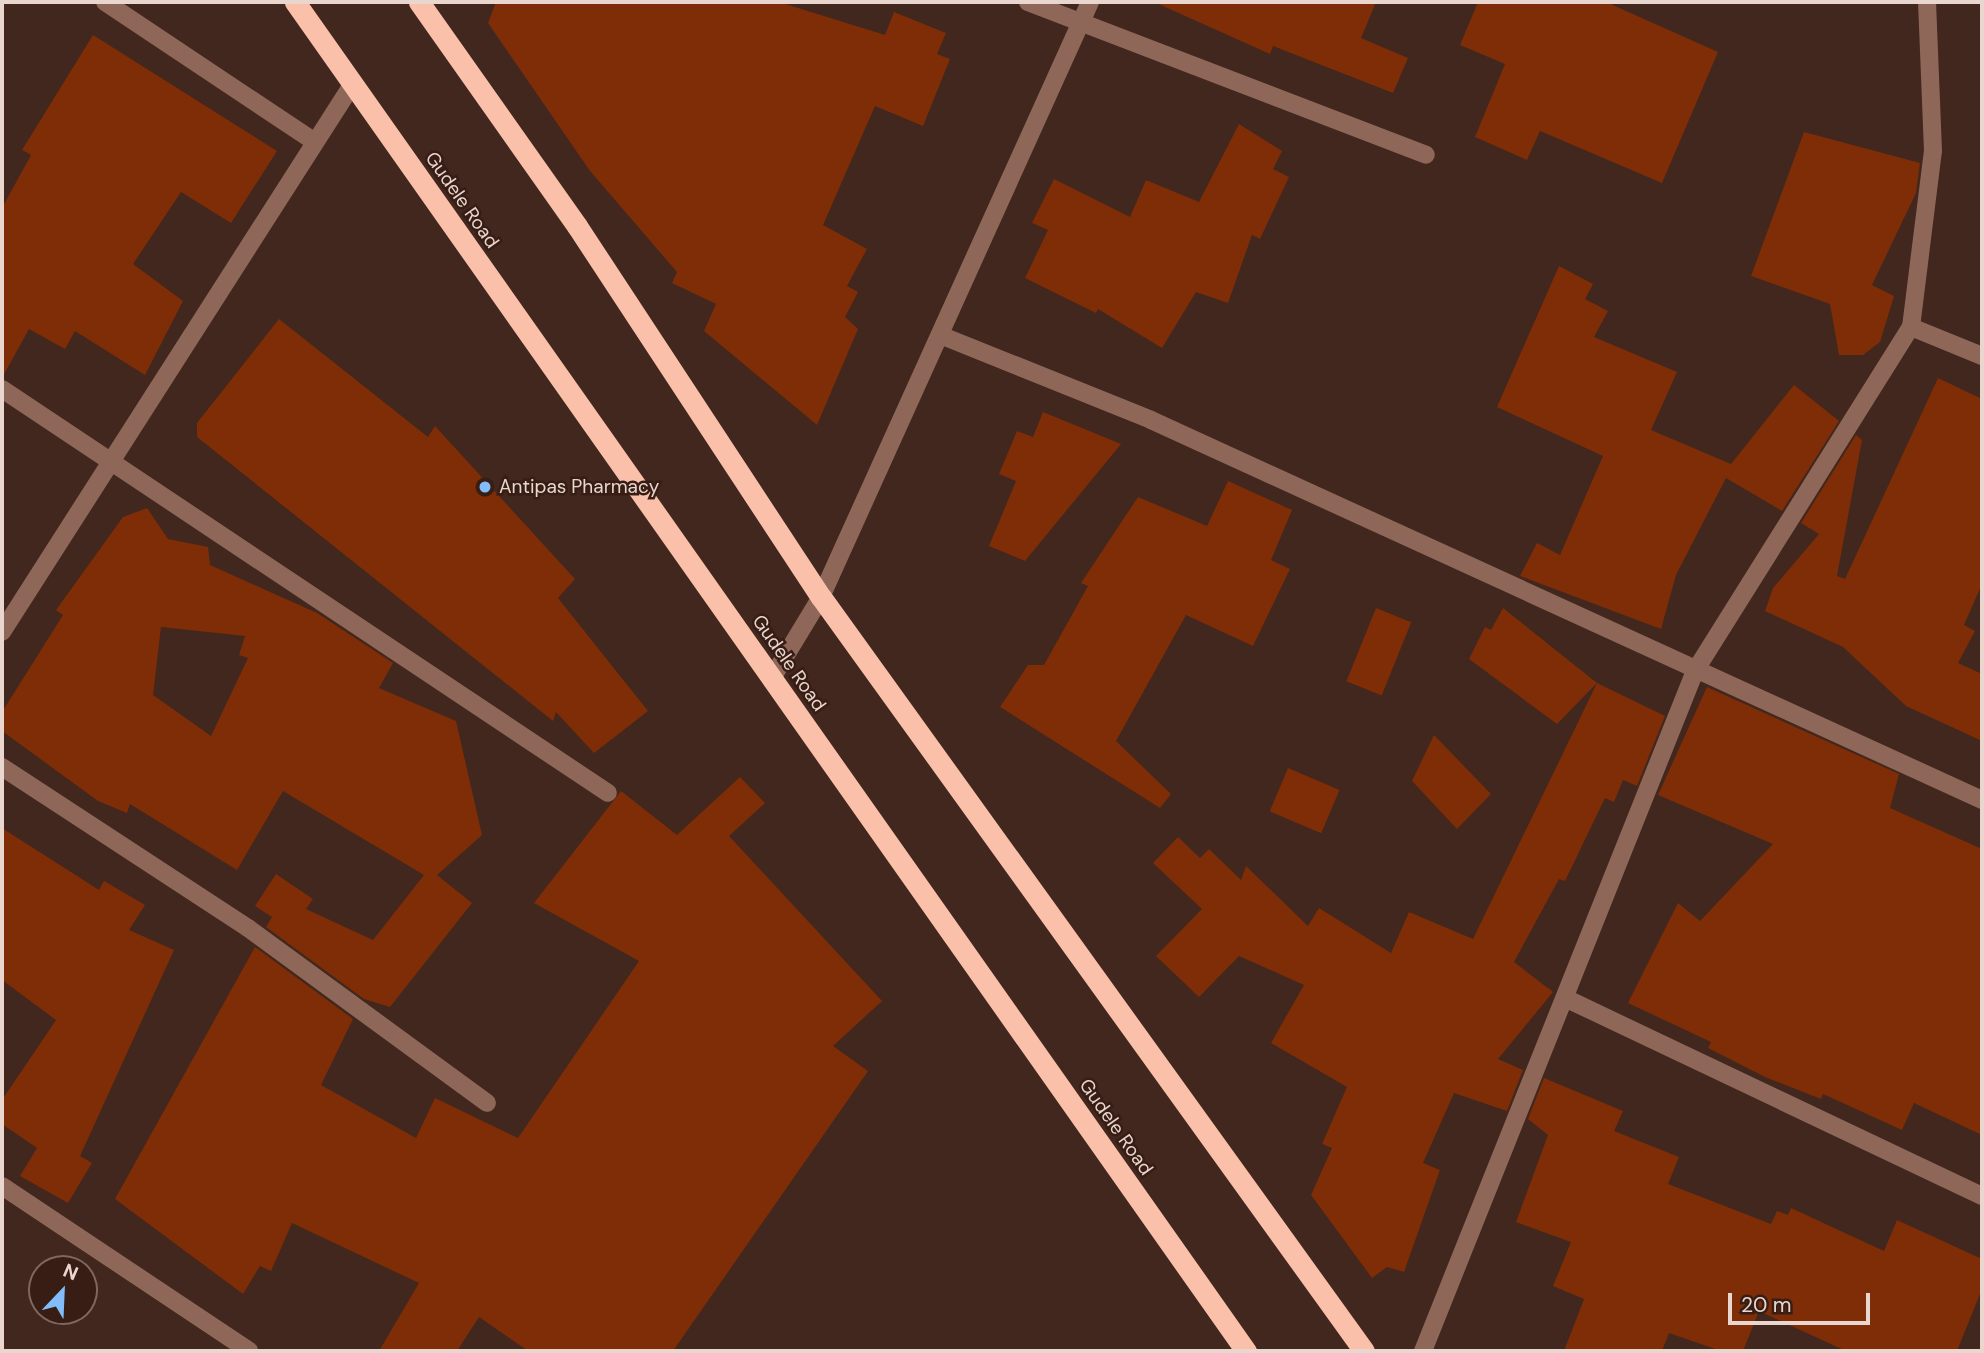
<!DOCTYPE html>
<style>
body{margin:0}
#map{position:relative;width:1984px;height:1353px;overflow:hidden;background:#41271d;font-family:"DM Sans",sans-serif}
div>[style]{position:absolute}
.building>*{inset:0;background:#7e2d06;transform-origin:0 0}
.minor>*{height:18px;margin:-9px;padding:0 9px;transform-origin:9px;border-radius:9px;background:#8e6759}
.highway>*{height:21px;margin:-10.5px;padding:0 10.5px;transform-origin:10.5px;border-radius:10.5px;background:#fac0aa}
.dots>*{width:19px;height:19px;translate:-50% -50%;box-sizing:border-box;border:4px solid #371d13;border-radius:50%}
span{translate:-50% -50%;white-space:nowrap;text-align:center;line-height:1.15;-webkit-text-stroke:5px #371d13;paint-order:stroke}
.street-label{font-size:19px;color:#e8d6cf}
.poi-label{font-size:19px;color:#e8d6cf}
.left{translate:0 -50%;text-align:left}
.frame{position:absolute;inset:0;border:4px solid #e8d6cf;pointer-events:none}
.north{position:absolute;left:28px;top:1255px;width:70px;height:70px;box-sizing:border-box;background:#371d13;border:2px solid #7e675e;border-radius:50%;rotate:23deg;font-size:19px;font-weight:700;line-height:28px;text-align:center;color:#e8d6cf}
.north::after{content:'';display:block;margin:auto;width:24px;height:32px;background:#82bcfa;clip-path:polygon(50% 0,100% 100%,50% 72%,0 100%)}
.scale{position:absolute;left:1728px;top:1293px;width:142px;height:32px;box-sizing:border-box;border:4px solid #e8d6cf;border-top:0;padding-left:9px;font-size:21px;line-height:24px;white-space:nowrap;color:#e8d6cf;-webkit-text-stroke:5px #371d13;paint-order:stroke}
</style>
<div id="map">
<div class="building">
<i style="clip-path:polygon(496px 2px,779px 2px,885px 35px,894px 12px,946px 33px,937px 54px,950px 59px,923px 126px,875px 106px,823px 225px,867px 249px,847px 286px,858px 292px,845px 317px,858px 329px,817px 425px,704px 331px,716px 304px,672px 283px,677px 272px,590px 171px,488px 23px)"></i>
<i style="clip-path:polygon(1154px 2px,1376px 2px,1361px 38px,1408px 58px,1393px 93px,1273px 46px,1270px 54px)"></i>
<i style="clip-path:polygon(1478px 2px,1606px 2px,1718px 52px,1662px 183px,1540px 131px,1527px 160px,1475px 137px,1505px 64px,1460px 45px)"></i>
<i style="clip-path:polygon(93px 35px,277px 151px,231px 223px,181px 192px,133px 264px,183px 301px,145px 375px,75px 331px,65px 349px,29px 329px,2px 378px,2px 208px,31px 155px,22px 150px)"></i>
<i style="clip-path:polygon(1239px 124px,1282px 151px,1273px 169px,1289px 177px,1260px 239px,1252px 235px,1228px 303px,1196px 292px,1162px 348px,1098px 309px,1096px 313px,1025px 278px,1048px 230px,1032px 223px,1054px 179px,1130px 217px,1146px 180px,1199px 202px)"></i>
<i style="clip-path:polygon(1804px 132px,1920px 163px,1916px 193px,1872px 285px,1894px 296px,1880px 342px,1863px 355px,1839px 355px,1830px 304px,1751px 276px)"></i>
<i style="clip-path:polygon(1559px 266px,1593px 284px,1585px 299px,1608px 311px,1594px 337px,1677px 372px,1651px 430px,1731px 464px,1794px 385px,1839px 421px,1782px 511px,1726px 478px,1676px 575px,1661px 629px,1520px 576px,1537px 543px,1560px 555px,1603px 456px,1497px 407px)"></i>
<i style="clip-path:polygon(279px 319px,428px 437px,435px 426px,575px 579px,558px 598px,648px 711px,594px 753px,556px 712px,553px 721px,197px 437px,197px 423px)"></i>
<i style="clip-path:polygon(1938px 378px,1982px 399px,1982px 584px,1964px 625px,1975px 631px,1958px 663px,1982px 674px,1982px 741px,1906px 706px,1843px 647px,1765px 611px,1773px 588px,1819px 534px,1801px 523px,1856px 435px,1862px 440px,1837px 576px,1845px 579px)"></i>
<i style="clip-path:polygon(1043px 412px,1121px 444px,1025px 561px,989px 546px,1016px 481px,999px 474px,1017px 431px,1033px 437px)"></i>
<i style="clip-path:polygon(1228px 481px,1292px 510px,1271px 560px,1290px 569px,1253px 646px,1186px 615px,1116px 741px,1171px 794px,1160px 808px,1000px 707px,1028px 665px,1044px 665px,1088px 586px,1081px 583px,1138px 497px,1207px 526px)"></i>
<i style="clip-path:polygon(evenodd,147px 508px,168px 539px,208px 547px,210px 565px,317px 613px,393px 663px,379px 688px,456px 721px,482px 835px,437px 875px,472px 903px,390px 1007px,364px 999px,266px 927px,272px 917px,255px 906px,276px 874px,313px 899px,306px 909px,373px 940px,424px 875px,283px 791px,237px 870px,130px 804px,127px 813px,98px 801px,2px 731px,2px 712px,63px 615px,56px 610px,123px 517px,147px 508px,161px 627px,245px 636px,239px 655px,248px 658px,211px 736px,153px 695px,161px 627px)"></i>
<i style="left:1376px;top:608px;width:38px;height:79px;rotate:22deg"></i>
<i style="clip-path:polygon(1503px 608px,1597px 683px,1665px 716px,1637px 786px,1623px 780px,1614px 802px,1605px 798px,1565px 881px,1559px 879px,1514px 962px,1553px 992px,1498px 1059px,1523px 1070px,1507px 1111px,1454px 1093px,1423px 1163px,1440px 1170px,1404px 1272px,1387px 1267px,1372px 1278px,1311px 1195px,1332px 1148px,1322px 1144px,1347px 1087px,1271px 1043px,1304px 985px,1239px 956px,1199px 997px,1156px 956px,1202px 909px,1153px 863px,1178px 837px,1200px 858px,1209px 849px,1241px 880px,1246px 866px,1308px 926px,1319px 908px,1391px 953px,1409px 912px,1473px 939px,1597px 683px,1557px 724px,1469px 659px,1485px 627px,1491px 630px)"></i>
<i style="clip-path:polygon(1707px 687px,1899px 774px,1890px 808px,1982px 849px,1982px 1135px,1914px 1103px,1902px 1130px,1823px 1094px,1821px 1099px,1765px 1077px,1708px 1048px,1711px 1042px,1628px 1003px,1678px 903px,1700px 921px,1773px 844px,1658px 795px)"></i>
<i style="clip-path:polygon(1434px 735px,1491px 794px,1457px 829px,1412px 781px)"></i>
<i style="left:1288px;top:768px;width:56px;height:47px;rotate:23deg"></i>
<i style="clip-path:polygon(740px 777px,765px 803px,729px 836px,882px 1001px,833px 1046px,868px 1071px,673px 1351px,528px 1351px,479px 1317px,457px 1351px,379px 1351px,419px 1283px,292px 1223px,271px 1271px,260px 1266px,243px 1294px,115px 1199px,255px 947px,353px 1019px,321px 1085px,416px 1138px,435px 1098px,518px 1138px,639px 961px,534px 903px,621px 791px,677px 835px)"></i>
<i style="clip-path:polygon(2px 828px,99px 890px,104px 881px,145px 905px,129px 930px,174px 950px,80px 1156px,92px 1163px,68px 1203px,20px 1176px,37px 1148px,2px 1124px,2px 1100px,56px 1020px,2px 980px)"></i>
<i style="clip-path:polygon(1544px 1078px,1623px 1111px,1614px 1131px,1679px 1157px,1668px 1184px,1771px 1224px,1777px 1211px,1788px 1215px,1791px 1208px,1884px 1251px,1897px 1220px,1982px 1259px,1982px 1289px,1957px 1351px,1846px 1351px,1759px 1311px,1743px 1351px,1721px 1351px,1669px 1333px,1662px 1351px,1564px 1351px,1584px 1299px,1553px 1286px,1571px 1242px,1516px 1222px,1548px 1135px,1528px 1119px)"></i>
</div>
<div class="minor">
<i style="left:105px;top:2px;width:252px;rotate:33.7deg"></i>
<i style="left:1028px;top:2px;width:426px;rotate:21deg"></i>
<i style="left:1911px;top:327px;width:77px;rotate:22.2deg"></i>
<i style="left:940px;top:335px;width:227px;rotate:21.9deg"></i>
<i style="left:1151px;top:420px;width:914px;rotate:24.57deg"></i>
<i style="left:2px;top:389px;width:728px;rotate:33.69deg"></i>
<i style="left:2px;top:632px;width:649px;rotate:-57.39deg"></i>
<i style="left:772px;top:678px;width:95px;rotate:-58.8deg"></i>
<i style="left:821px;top:597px;width:653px;rotate:-65.67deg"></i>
<i style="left:2px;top:767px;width:294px;rotate:33.2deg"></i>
<i style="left:248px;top:928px;width:296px;rotate:36.2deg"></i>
<i style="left:1567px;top:999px;width:459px;rotate:25.4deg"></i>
<i style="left:2px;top:1186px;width:297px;rotate:33.7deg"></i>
<i style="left:1423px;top:1351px;width:732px;rotate:-68.2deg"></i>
<i style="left:1695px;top:671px;width:406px;rotate:-57.9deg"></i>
<i style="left:1911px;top:327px;width:177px;rotate:-82.9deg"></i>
<i style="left:1933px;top:151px;width:149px;rotate:-92.3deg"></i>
</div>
<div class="highway">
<i style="left:295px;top:2px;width:1651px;rotate:54.82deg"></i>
<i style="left:419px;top:2px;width:274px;rotate:54.8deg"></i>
<i style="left:577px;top:226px;width:444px;rotate:56.7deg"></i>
<i style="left:821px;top:597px;width:929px;rotate:54.24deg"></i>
</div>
<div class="dots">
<i style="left:485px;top:487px;background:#82bcfa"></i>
</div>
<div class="street-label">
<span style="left:462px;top:200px;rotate:55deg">Gudele Road</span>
<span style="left:789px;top:663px;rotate:55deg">Gudele Road</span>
<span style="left:1116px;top:1127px;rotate:55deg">Gudele Road</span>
</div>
<div class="poi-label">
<span class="left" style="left:499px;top:487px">Antipas Pharmacy</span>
</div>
<div class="frame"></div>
<div class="north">N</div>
<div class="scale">20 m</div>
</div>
